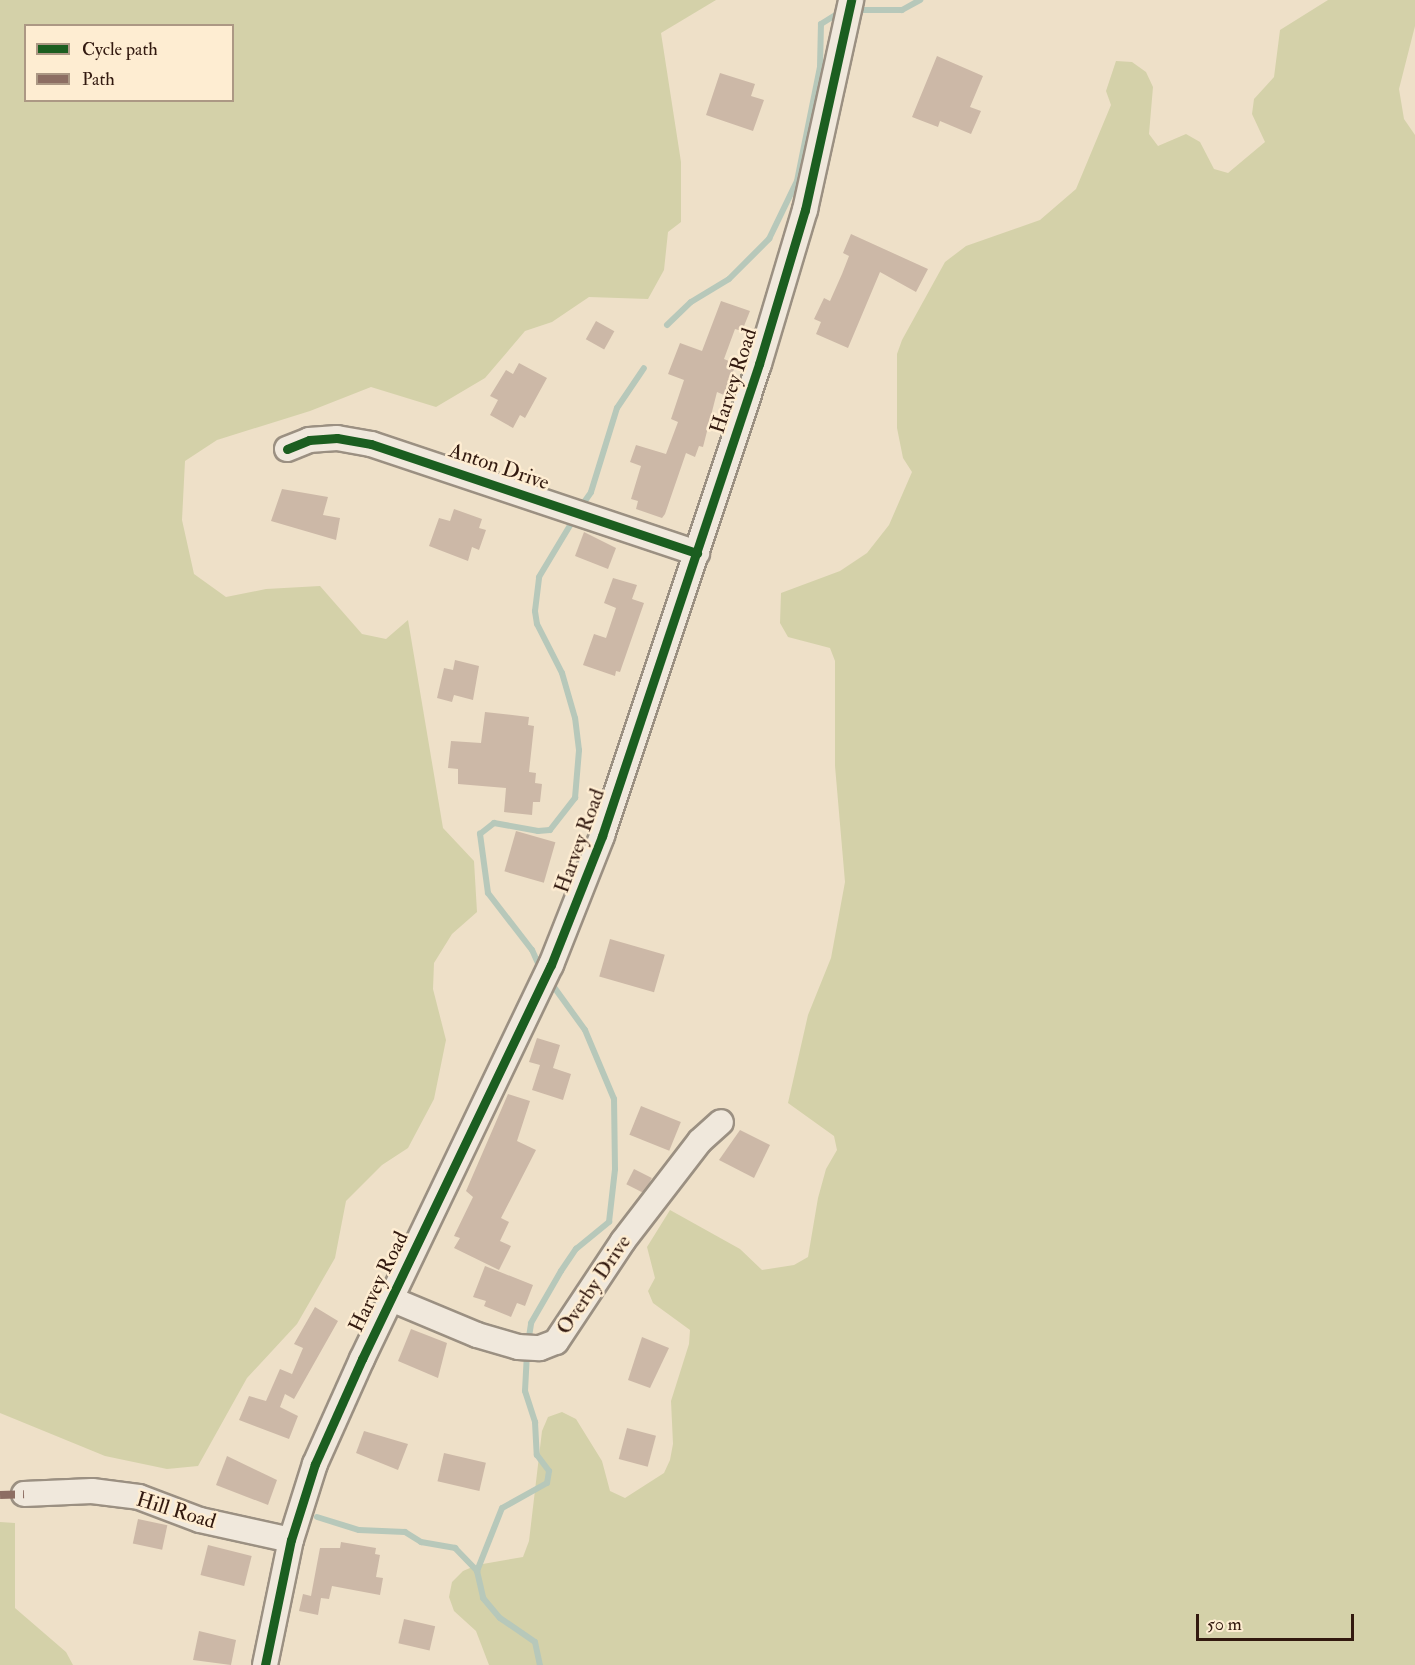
<!DOCTYPE html>
<style>
body{margin:0}
#map{position:relative;width:1415px;height:1665px;overflow:hidden;background:#eee0c8;font-family:"IM FELL Double Pica",serif}
div>[style]{position:absolute}
.green>*{inset:0;background:#d4d1a9}
.stream>*{height:6px;margin:-3px;padding:0 3px;transform-origin:3px;border-radius:3px;background:#b7c8ba}
.building>*{inset:0;background:#ccb8a7;transform-origin:0 0}
.roads{filter:drop-shadow(2px 0 #9b9082) drop-shadow(-2px 0 #9b9082) drop-shadow(0 2px #9b9082) drop-shadow(0 -2px #9b9082)}
.minor>*{height:24px;margin:-12px;padding:0 12px;transform-origin:12px;border-radius:12px;background:#f0e8dc}
.quiet>*{height:8px;margin-top:-4px;transform-origin:0;background:repeating-linear-gradient(90deg,#8d6e63 0 15px,transparent 0 23px)}
.cycleway>*{height:9px;margin:-4.5px;padding:0 4.5px;transform-origin:4.5px;border-radius:4.5px;background:#1b5e20}
span{translate:-50% -50%;white-space:nowrap;text-align:center;line-height:1.15;-webkit-text-stroke:5px #feedd2;paint-order:stroke}
.street-label{font-size:21px;color:#32190f}
.legend{position:absolute;left:24px;top:24px;width:210px;height:78px;box-sizing:border-box;background:#feedd2;border:2px solid #ac9884;margin:0;padding:8px 10px;list-style:none;font-size:18px;color:#32190f}
.legend li{display:flex;align-items:center;gap:12px;height:30px}
.legend b{width:30px;border:2px solid #ac9884}
.scale{position:absolute;left:1196px;top:1614px;width:158px;height:27px;box-sizing:border-box;border:3px solid #32190f;border-top:0;padding-left:8px;font-size:18px;line-height:21px;white-space:nowrap;color:#32190f;-webkit-text-stroke:4px #feedd2;paint-order:stroke}
</style>
<div id="map">
<div class="green">
<i style="clip-path:polygon(evenodd,0 0,716px 0,661px 33px,681px 162px,681px 222px,668px 232px,664px 270px,648px 299px,589px 297px,552px 322px,525px 331px,485px 378px,436px 407px,371px 387px,310px 411px,217px 440px,185px 461px,182px 520px,194px 574px,226px 597px,266px 589px,320px 586px,362px 634px,386px 639px,408px 620px,443px 828px,474px 861px,477px 912px,452px 934px,434px 963px,433px 989px,446px 1040px,434px 1099px,408px 1148px,382px 1165px,346px 1201px,335px 1258px,297px 1324px,247px 1378px,198px 1466px,167px 1469px,105px 1456px,0 1413px,0 0,26px 26px,232px 26px,232px 100px,26px 100px,26px 26px)"></i>
<i style="clip-path:polygon(1328px 0,1415px 0,1415px 26px,1399px 89px,1404px 119px,1415px 135px,1415px 1665px,489px 1665px,476px 1631px,454px 1611px,449px 1597px,452px 1582px,463px 1571px,477px 1565px,523px 1557px,529px 1541px,542px 1431px,548px 1417px,562px 1412px,576px 1419px,602px 1461px,610px 1491px,625px 1498px,664px 1473px,670px 1460px,673px 1444px,671px 1401px,689px 1344px,690px 1330px,653px 1303px,648px 1291px,655px 1278px,647px 1247px,670px 1210px,740px 1249px,762px 1270px,794px 1265px,808px 1257px,818px 1198px,826px 1169px,837px 1150px,834px 1136px,788px 1103px,808px 1015px,831px 958px,845px 882px,835px 766px,835px 661px,830px 648px,788px 637px,780px 623px,781px 593px,840px 571px,867px 553px,889px 525px,912px 472px,903px 458px,897px 428px,897px 354px,902px 340px,945px 262px,966px 246px,1040px 220px,1076px 189px,1111px 105px,1106px 91px,1116px 61px,1132px 62px,1146px 72px,1153px 87px,1149px 134px,1158px 146px,1186px 134px,1200px 142px,1214px 169px,1228px 173px,1265px 142px,1252px 114px,1254px 99px,1274px 77px,1280px 30px)"></i>
<i style="clip-path:polygon(0 1522px,15px 1523px,15px 1608px,66px 1652px,73px 1665px,0 1665px)"></i>
</div>
<div class="stream">
<i style="left:862px;top:10px;width:40px"></i>
<i style="left:902px;top:10px;width:21px;rotate:-29deg"></i>
<i style="left:667px;top:325px;width:33px;rotate:-44deg"></i>
<i style="left:691px;top:302px;width:44px;rotate:-31.2deg"></i>
<i style="left:729px;top:279px;width:57px;rotate:-45deg"></i>
<i style="left:769px;top:239px;width:64px;rotate:-64.2deg"></i>
<i style="left:797px;top:181px;width:116px;rotate:-78.6deg"></i>
<i style="left:820px;top:67px;width:43px;rotate:-88.7deg"></i>
<i style="left:821px;top:24px;width:25px;rotate:-32deg"></i>
<i style="left:580px;top:508px;width:19px;rotate:-55deg"></i>
<i style="left:591px;top:492px;width:88px;rotate:-72.8deg"></i>
<i style="left:617px;top:408px;width:48px;rotate:-56deg"></i>
<i style="left:541px;top:970px;width:22px;rotate:-114deg"></i>
<i style="left:532px;top:950px;width:72px;rotate:-127.7deg"></i>
<i style="left:488px;top:893px;width:60px;rotate:-97.7deg"></i>
<i style="left:480px;top:834px;width:18px;rotate:-38deg"></i>
<i style="left:494px;top:823px;width:45px;rotate:10.3deg"></i>
<i style="left:538px;top:831px;width:12px;rotate:-5deg"></i>
<i style="left:550px;top:830px;width:41px;rotate:-52deg"></i>
<i style="left:575px;top:798px;width:48px;rotate:-85.2deg"></i>
<i style="left:579px;top:750px;width:32px;rotate:-97deg"></i>
<i style="left:575px;top:718px;width:47px;rotate:-106.1deg"></i>
<i style="left:562px;top:673px;width:55px;rotate:-117deg"></i>
<i style="left:537px;top:624px;width:13px;rotate:-99deg"></i>
<i style="left:535px;top:611px;width:34px;rotate:-83deg"></i>
<i style="left:539px;top:577px;width:70px;rotate:-59deg"></i>
<i style="left:528px;top:1343px;width:20px;rotate:-81deg"></i>
<i style="left:531px;top:1323px;width:60px;rotate:-60deg"></i>
<i style="left:561px;top:1271px;width:27px;rotate:-56deg"></i>
<i style="left:576px;top:1249px;width:43px;rotate:-39.3deg"></i>
<i style="left:609px;top:1222px;width:53px;rotate:-83.5deg"></i>
<i style="left:615px;top:1169px;width:70px;rotate:-90.8deg"></i>
<i style="left:614px;top:1099px;width:75px;rotate:-112.8deg"></i>
<i style="left:585px;top:1030px;width:62px;rotate:-125.8deg"></i>
<i style="left:527px;top:1353px;width:38px;rotate:93deg"></i>
<i style="left:525px;top:1391px;width:33px;rotate:72deg"></i>
<i style="left:535px;top:1422px;width:33px;rotate:87deg"></i>
<i style="left:537px;top:1455px;width:20px;rotate:53deg"></i>
<i style="left:549px;top:1471px;width:12px;rotate:99deg"></i>
<i style="left:547px;top:1483px;width:51px;rotate:150.9deg"></i>
<i style="left:502px;top:1508px;width:68px;rotate:111.6deg"></i>
<i style="left:477px;top:1571px;width:28px;rotate:77deg"></i>
<i style="left:483px;top:1598px;width:26px;rotate:50deg"></i>
<i style="left:500px;top:1618px;width:42px;rotate:34.4deg"></i>
<i style="left:535px;top:1642px;width:24px;rotate:78deg"></i>
<i style="left:317px;top:1517px;width:44px;rotate:17.2deg"></i>
<i style="left:359px;top:1530px;width:46px;rotate:2.5deg"></i>
<i style="left:405px;top:1532px;width:19px;rotate:32deg"></i>
<i style="left:421px;top:1542px;width:35px;rotate:10deg"></i>
<i style="left:455px;top:1548px;width:32px;rotate:46deg"></i>
</div>
<div class="building">
<i style="clip-path:polygon(937px 56px,983px 76px,970px 107px,981px 111px,971px 134px,940px 121px,938px 127px,912px 117px)"></i>
<i style="clip-path:polygon(720px 73px,755px 84px,751px 96px,764px 100px,753px 131px,706px 115px)"></i>
<i style="clip-path:polygon(851px 234px,928px 269px,916px 292px,880px 272px,848px 348px,816px 334px,821px 322px,814px 319px,824px 298px,830px 301px,842px 274px,849px 256px,843px 253px)"></i>
<i style="clip-path:polygon(721px 301px,750px 311px,742px 331px,735px 329px,724px 359px,736px 364px,724px 395px,717px 392px,703px 447px,699px 446px,695px 457px,686px 453px,665px 514px,662px 518px,636px 509px,638px 501px,631px 499px,641px 466px,630px 462px,636px 445px,666px 454px,678px 422px,671px 419px,684px 380px,668px 374px,680px 343px,702px 351px)"></i>
<i style="left:596px;top:321px;width:21px;height:21px;rotate:29deg"></i>
<i style="clip-path:polygon(519px 363px,547px 378px,525px 418px,520px 415px,513px 428px,490px 415px,498px 400px,490px 396px,506px 370px,513px 374px)"></i>
<i style="clip-path:polygon(282px 489px,328px 497px,323px 515px,340px 518px,336px 540px,271px 521px)"></i>
<i style="clip-path:polygon(454px 509px,482px 519px,479px 528px,486px 530px,479px 550px,472px 547px,468px 561px,429px 546px,439px 518px,450px 521px)"></i>
<i style="clip-path:polygon(584px 532px,616px 548px,608px 569px,575px 556px)"></i>
<i style="clip-path:polygon(613px 578px,637px 585px,632px 599px,644px 603px,620px 672px,616px 671px,615px 676px,583px 665px,594px 634px,606px 638px,616px 608px,604px 603px)"></i>
<i style="clip-path:polygon(455px 660px,479px 666px,473px 700px,454px 695px,452px 702px,437px 698px,444px 668px,453px 670px)"></i>
<i style="clip-path:polygon(485px 712px,529px 717px,528px 725px,534px 726px,529px 772px,536px 773px,535px 783px,542px 784px,540px 802px,533px 802px,532px 815px,504px 812px,506px 788px,458px 784px,458px 769px,448px 768px,451px 741px,481px 743px)"></i>
<i style="left:516px;top:831px;width:41px;height:42px;rotate:16deg"></i>
<i style="left:610px;top:939px;width:57px;height:39px;rotate:16deg"></i>
<i style="clip-path:polygon(537px 1038px,560px 1045px,553px 1068px,571px 1074px,563px 1100px,532px 1090px,540px 1065px,529px 1062px)"></i>
<i style="clip-path:polygon(508px 1094px,530px 1101px,517px 1141px,536px 1150px,501px 1218px,509px 1222px,500px 1241px,511px 1246px,499px 1270px,454px 1248px,460px 1238px,454px 1236px,473px 1197px,466px 1191px)"></i>
<i style="left:641px;top:1106px;width:43px;height:31px;rotate:22deg"></i>
<i style="clip-path:polygon(740px 1130px,770px 1145px,754px 1178px,719px 1160px)"></i>
<i style="left:634px;top:1169px;width:20px;height:17px;rotate:27deg"></i>
<i style="clip-path:polygon(485px 1266px,533px 1285px,525px 1306px,517px 1303px,511px 1317px,484px 1306px,486px 1301px,473px 1297px)"></i>
<i style="clip-path:polygon(315px 1307px,338px 1321px,294px 1399px,285px 1394px,280px 1407px,298px 1416px,289px 1439px,239px 1420px,249px 1396px,266px 1401px,280px 1369px,292px 1374px,287px 1386px,303px 1348px,294px 1344px)"></i>
<i style="clip-path:polygon(411px 1329px,447px 1343px,438px 1378px,398px 1361px)"></i>
<i style="clip-path:polygon(642px 1337px,669px 1348px,650px 1388px,628px 1380px)"></i>
<i style="left:627px;top:1428px;width:30px;height:32px;rotate:15deg"></i>
<i style="clip-path:polygon(364px 1431px,408px 1444px,398px 1470px,356px 1453px)"></i>
<i style="left:444px;top:1453px;width:43px;height:29px;rotate:13deg"></i>
<i style="clip-path:polygon(227px 1456px,277px 1480px,268px 1505px,216px 1485px)"></i>
<i style="left:138px;top:1519px;width:30px;height:25px;rotate:12deg"></i>
<i style="clip-path:polygon(341px 1542px,376px 1548px,375px 1554px,380px 1555px,376px 1577px,383px 1578px,380px 1595px,332px 1586px,329px 1599px,321px 1598px,318px 1615px,299px 1611px,303px 1594px,311px 1596px,320px 1548px,340px 1548px)"></i>
<i style="left:208px;top:1545px;width:45px;height:31px;rotate:14deg"></i>
<i style="left:404px;top:1619px;width:32px;height:25px;rotate:13deg"></i>
<i style="clip-path:polygon(199px 1631px,236px 1640px,231px 1665px,193px 1660px)"></i>
</div>
<div class="roads">
<div class="minor">
<i style="left:287px;top:449px;width:24px;rotate:-22deg"></i>
<i style="left:309px;top:440px;width:28px;rotate:-4deg"></i>
<i style="left:337px;top:438px;width:35px;rotate:10deg"></i>
<i style="left:371px;top:444px;width:344px;rotate:18.5deg"></i>
<i style="left:391px;top:1299px;width:93px;rotate:22.7deg"></i>
<i style="left:477px;top:1335px;width:43px;rotate:16.3deg"></i>
<i style="left:518px;top:1347px;width:22px;rotate:3deg"></i>
<i style="left:540px;top:1348px;width:17px;rotate:-21deg"></i>
<i style="left:556px;top:1342px;width:121px;rotate:-56.4deg"></i>
<i style="left:623px;top:1241px;width:126px;rotate:-52.4deg"></i>
<i style="left:700px;top:1141px;width:28px;rotate:-42deg"></i>
<i style="left:24px;top:1494px;width:68px;rotate:-2.5deg"></i>
<i style="left:92px;top:1491px;width:47px;rotate:7.3deg"></i>
<i style="left:139px;top:1497px;width:65px;rotate:20.7deg"></i>
<i style="left:200px;top:1520px;width:93px;rotate:12.4deg"></i>
<i style="left:265px;top:1665px;width:128px;rotate:-78.3deg"></i>
<i style="left:291px;top:1540px;width:80px;rotate:-72.5deg"></i>
<i style="left:315px;top:1464px;width:115px;rotate:-65.9deg"></i>
<i style="left:362px;top:1359px;width:437px;rotate:-64.4deg"></i>
<i style="left:551px;top:965px;width:139px;rotate:-68.4deg"></i>
<i style="left:602px;top:836px;width:497px;rotate:-71.6deg"></i>
<i style="left:759px;top:364px;width:161px;rotate:-73.4deg"></i>
<i style="left:805px;top:210px;width:215px;rotate:-77.6deg"></i>
</div>
</div>
<div class="quiet">
<i style="left:0;top:1495px;width:24px;rotate:-2deg"></i>
</div>
<div class="cycleway">
<i style="left:287px;top:449px;width:24px;rotate:-22deg"></i>
<i style="left:309px;top:440px;width:28px;rotate:-4deg"></i>
<i style="left:337px;top:438px;width:35px;rotate:10deg"></i>
<i style="left:371px;top:444px;width:344px;rotate:18.5deg"></i>
<i style="left:265px;top:1665px;width:128px;rotate:-78.3deg"></i>
<i style="left:291px;top:1540px;width:80px;rotate:-72.5deg"></i>
<i style="left:315px;top:1464px;width:115px;rotate:-65.9deg"></i>
<i style="left:362px;top:1359px;width:437px;rotate:-64.4deg"></i>
<i style="left:551px;top:965px;width:139px;rotate:-68.4deg"></i>
<i style="left:602px;top:836px;width:497px;rotate:-71.6deg"></i>
<i style="left:759px;top:364px;width:161px;rotate:-73.4deg"></i>
<i style="left:805px;top:210px;width:215px;rotate:-77.6deg"></i>
</div>
<div class="street-label">
<span style="left:734px;top:381px;rotate:-72deg">Harvey Road</span>
<span style="left:499px;top:467px;rotate:19deg">Anton Drive</span>
<span style="left:580px;top:841px;rotate:-70deg">Harvey Road</span>
<span style="left:379px;top:1282px;rotate:-64deg">Harvey Road</span>
<span style="left:594px;top:1285px;rotate:-56deg">Overby Drive</span>
<span style="left:176px;top:1511px;rotate:17deg">Hill Road</span>
</div>
<ul class="legend">
<li><b style="height:8px;background:#1b5e20"></b>Cycle path</li>
<li><b style="height:8px;background:#8d6e63"></b>Path</li>
</ul>
<div class="scale">50 m</div>
</div>
